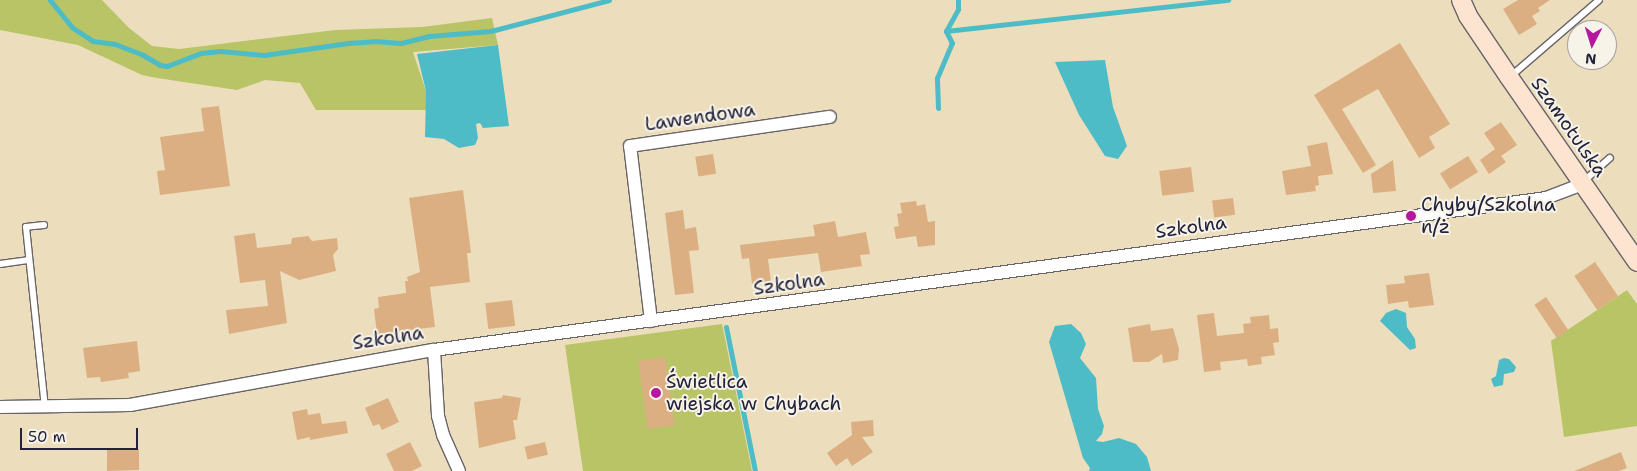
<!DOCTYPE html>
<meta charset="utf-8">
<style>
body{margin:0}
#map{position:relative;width:1637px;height:471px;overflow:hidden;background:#ecdebc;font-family:"Shantell Sans",sans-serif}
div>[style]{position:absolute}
.green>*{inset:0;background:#b8c466}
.water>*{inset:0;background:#4ebcc6}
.stream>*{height:5px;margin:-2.5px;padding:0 2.5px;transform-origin:2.5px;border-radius:2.5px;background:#4ebcc6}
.building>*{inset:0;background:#dbaf82;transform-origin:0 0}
.roads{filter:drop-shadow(1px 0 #696468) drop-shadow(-1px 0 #696468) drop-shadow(0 1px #696468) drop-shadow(0 -1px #696468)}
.lane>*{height:6px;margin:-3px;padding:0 3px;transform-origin:3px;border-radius:3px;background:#fff}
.street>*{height:12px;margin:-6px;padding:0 6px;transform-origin:6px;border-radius:6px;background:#fff}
.secondary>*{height:18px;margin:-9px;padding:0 9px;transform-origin:9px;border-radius:9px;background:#fde4d1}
.dots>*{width:14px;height:14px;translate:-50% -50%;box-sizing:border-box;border:2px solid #f7f3e8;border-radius:50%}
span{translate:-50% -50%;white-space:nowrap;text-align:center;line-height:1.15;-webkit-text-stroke:4px #f7f3e8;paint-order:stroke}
.street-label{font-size:19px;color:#22223b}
.poi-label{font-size:19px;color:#22223b}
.left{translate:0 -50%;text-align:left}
.north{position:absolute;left:1567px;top:20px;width:50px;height:50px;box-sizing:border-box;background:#f7f3e8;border:1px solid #a29fa3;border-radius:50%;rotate:185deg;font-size:14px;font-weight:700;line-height:20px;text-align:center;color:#22223b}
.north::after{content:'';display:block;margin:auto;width:18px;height:22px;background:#b5179e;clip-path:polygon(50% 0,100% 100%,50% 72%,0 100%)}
.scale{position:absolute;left:20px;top:428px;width:118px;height:22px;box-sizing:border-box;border:2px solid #22223b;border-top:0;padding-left:6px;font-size:15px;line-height:18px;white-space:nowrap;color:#22223b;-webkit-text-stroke:4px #f7f3e8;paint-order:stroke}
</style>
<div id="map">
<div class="green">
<i style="clip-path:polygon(0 0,102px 0,129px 28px,152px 46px,179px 49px,335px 30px,422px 27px,492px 18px,498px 45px,413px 52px,426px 91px,426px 110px,316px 110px,300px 83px,265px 80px,237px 90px,157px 78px,142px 75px,78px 45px,0 30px)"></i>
<i style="clip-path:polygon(1627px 290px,1637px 304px,1637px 426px,1564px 437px,1551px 341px)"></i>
<i style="clip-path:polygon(722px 324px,752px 471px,583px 471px,565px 345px)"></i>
</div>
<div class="water">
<i style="clip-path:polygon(498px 45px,509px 126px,483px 128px,480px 123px,476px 124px,478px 138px,475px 145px,459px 148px,444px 139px,425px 137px,426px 91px,417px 54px)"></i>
<i style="clip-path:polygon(1105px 60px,1113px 107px,1127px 146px,1118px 159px,1105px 156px,1079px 115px,1055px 62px)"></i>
<i style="clip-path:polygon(1396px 309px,1406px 313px,1407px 327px,1415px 339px,1416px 348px,1410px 350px,1380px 321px,1386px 313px)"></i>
<i style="clip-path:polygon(1071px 324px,1081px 333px,1086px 344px,1080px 358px,1096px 378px,1098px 409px,1104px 426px,1102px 434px,1096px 441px,1103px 442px,1119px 438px,1136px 444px,1147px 457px,1151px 471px,1089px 471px,1090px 468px,1083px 458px,1049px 342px,1055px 326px)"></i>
<i style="clip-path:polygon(1504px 358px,1509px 359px,1516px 367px,1514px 372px,1504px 374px,1503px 385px,1494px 387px,1491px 379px,1496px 376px,1499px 360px)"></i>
</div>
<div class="stream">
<i style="left:50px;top:0;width:36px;rotate:51deg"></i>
<i style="left:73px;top:28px;width:24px;rotate:33deg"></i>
<i style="left:93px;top:41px;width:22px;rotate:8deg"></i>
<i style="left:115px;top:44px;width:30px;rotate:21deg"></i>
<i style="left:143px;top:55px;width:20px;rotate:30deg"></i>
<i style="left:160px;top:65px;width:7px;rotate:8deg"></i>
<i style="left:167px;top:66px;width:36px;rotate:-21deg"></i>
<i style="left:201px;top:53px;width:19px;rotate:-6deg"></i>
<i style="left:220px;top:51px;width:44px;rotate:5.2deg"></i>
<i style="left:264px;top:55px;width:85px;rotate:-8.1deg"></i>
<i style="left:348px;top:43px;width:26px;rotate:-4deg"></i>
<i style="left:374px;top:41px;width:27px;rotate:4deg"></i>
<i style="left:401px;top:43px;width:29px;rotate:-14deg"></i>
<i style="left:429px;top:36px;width:62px;rotate:-4.6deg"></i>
<i style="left:491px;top:31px;width:122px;rotate:-14.7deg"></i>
<i style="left:946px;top:31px;width:284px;rotate:-6.3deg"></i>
<i style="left:938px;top:108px;width:30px;rotate:-92deg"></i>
<i style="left:937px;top:78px;width:38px;rotate:-67deg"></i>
<i style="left:952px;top:43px;width:13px;rotate:-117deg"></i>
<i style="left:946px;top:31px;width:25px;rotate:-61deg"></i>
<i style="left:958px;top:9px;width:9px;rotate:-90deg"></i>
<i style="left:726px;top:327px;width:147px;rotate:78.6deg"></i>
</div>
<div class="building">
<i style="clip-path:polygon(1518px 0,1550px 0,1538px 8px,1540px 11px,1532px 16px,1537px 24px,1519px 35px,1503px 9px)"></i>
<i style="clip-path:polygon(1400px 43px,1450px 124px,1429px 137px,1435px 148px,1419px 158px,1378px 89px,1342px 109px,1376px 165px,1363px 173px,1314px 95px)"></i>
<i style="clip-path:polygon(219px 106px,230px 186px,160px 195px,157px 171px,165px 170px,160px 137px,204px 131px,201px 108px)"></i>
<i style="clip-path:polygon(1501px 122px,1517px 145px,1501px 156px,1506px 162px,1489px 174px,1480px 160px,1495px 149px,1484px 133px)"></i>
<i style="clip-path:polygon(1327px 142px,1333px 174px,1318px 176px,1319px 185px,1315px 186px,1316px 191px,1286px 195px,1282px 171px,1311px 166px,1307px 146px)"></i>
<i style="left:713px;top:154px;width:20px;height:18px;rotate:81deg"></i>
<i style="left:1468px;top:156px;width:19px;height:33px;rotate:58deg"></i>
<i style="clip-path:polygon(1393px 160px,1396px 191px,1373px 193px,1371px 174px)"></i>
<i style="left:1191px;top:167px;width:25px;height:32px;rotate:83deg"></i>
<i style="clip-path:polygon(463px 190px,471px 253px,467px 253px,470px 282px,430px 287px,435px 327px,377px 334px,374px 309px,379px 308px,378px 297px,406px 293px,405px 281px,408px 281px,407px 277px,420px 272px,409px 198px)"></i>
<i style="left:1233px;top:198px;width:17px;height:21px;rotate:83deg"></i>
<i style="clip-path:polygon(916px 201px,917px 206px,925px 204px,928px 222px,935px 221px,935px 245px,918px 247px,916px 236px,896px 239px,894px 227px,899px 226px,897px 214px,902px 213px,900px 203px)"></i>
<i style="clip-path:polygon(683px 210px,685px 229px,696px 227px,699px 250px,689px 251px,694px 293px,675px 295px,665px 213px)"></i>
<i style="clip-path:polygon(835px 221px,838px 237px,866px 232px,870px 254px,860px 255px,862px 266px,821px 272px,818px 253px,768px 259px,771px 282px,752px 284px,749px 258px,742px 259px,740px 245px,815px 236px,813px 225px)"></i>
<i style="clip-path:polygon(255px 233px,257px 248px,291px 244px,292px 238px,308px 236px,312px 241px,337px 238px,338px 249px,333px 255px,336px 271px,299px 280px,280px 271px,287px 323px,229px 334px,226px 310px,268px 306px,265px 280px,240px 283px,234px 236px)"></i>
<i style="left:1595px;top:262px;width:41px;height:25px;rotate:56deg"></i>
<i style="clip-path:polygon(1429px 273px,1434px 305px,1409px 308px,1408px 301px,1388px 304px,1386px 285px,1405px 283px,1404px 276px)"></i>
<i style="left:1546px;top:297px;width:40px;height:14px;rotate:56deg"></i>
<i style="left:512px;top:300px;width:26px;height:27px;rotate:83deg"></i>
<i style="clip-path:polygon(1214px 313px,1217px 336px,1244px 333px,1243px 324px,1251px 323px,1250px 317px,1269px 315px,1270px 329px,1278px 328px,1279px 342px,1273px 343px,1275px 355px,1261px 357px,1262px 364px,1248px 366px,1247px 359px,1220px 362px,1221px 370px,1204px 372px,1197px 315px)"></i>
<i style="clip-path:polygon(1150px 324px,1151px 331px,1173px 328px,1179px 349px,1178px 360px,1163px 363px,1162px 354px,1149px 362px,1133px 362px,1128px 328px)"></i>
<i style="clip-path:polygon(137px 341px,140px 371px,128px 373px,129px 378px,101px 382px,100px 377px,87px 378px,83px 348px)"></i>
<i style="left:665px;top:357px;width:69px;height:27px;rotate:82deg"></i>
<i style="clip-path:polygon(503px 395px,521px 398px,517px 420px,513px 420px,516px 439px,479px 448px,474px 402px,502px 398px)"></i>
<i style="clip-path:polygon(388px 398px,399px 422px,382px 430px,379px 424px,373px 426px,365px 408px)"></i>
<i style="clip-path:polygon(307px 409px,308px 415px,320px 413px,322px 424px,346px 421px,348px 433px,310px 440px,310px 437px,297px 440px,292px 412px)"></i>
<i style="clip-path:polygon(873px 420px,874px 436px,862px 437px,873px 452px,852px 466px,847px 458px,836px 466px,827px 453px,852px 435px,851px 422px)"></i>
<i style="clip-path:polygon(410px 442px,422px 466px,412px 471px,394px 471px,386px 454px)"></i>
<i style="left:545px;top:442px;width:13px;height:21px;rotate:77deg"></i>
<i style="clip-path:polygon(121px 449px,139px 449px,139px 470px,107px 471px,107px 450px)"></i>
<i style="clip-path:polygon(1621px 452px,1627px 468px,1619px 471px,1574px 471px)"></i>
</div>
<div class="roads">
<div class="lane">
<i style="left:1511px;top:76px;width:116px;rotate:-40.8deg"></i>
<i style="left:1583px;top:182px;width:36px;rotate:-42deg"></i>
<i style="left:44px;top:225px;width:18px;rotate:174deg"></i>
<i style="left:26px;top:227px;width:181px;rotate:84deg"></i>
<i style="left:0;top:264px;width:28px;rotate:-8deg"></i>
</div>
<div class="street">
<i style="left:651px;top:321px;width:176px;rotate:-96.8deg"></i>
<i style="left:630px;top:146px;width:202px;rotate:-8.3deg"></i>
<i style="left:434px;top:350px;width:66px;rotate:86.5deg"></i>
<i style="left:438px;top:416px;width:20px;rotate:75deg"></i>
<i style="left:443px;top:435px;width:39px;rotate:66deg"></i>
<i style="left:0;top:407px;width:130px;rotate:-0.9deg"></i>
<i style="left:130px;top:405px;width:309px;rotate:-10.3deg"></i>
<i style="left:434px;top:350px;width:1122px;rotate:-7.78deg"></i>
<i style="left:1546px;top:198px;width:39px;rotate:-21deg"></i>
</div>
<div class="secondary">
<i style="left:1461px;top:0;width:17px;rotate:66deg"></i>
<i style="left:1468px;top:16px;width:73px;rotate:56.1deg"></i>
<i style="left:1509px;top:77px;width:225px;rotate:55.3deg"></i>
</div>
</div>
<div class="dots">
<i style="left:1411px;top:216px;background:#b5179e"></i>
<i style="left:656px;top:393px;background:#b5179e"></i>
</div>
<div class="street-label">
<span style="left:700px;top:117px;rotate:-8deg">Lawendowa</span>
<span style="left:1569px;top:127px;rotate:55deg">Szamotulska</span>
<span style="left:1191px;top:227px;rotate:-8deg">Szkolna</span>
<span style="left:789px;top:284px;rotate:-8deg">Szkolna</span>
<span style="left:388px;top:338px;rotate:-9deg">Szkolna</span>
</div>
<div class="poi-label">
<span class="left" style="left:1421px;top:216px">Chyby/Szkolna<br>n/ż</span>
<span class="left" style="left:666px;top:393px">Świetlica<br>wiejska w Chybach</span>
</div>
<div class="north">N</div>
<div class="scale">50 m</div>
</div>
